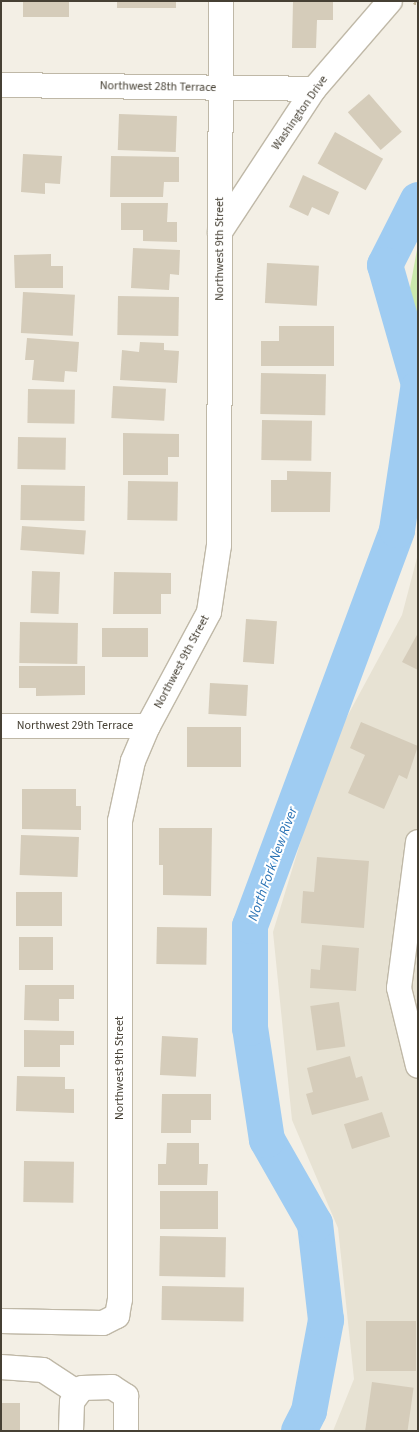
<!DOCTYPE html>
<style>
body{margin:0}
#map{position:relative;width:419px;height:1432px;overflow:hidden;background:#f3efe5;font-family:"Source Sans 3",sans-serif}
div>[style]{position:absolute}
.residential>*{inset:0;background:#e7e2d3}
.green>*{inset:0;background:#cae9ac}
.river>*{height:36px;margin:-18px;padding:0 18px;transform-origin:18px;border-radius:18px;background:#9fccf2}
.building>*{inset:0;background:#d5ccba;transform-origin:0 0}
.path>*{height:3px;margin-top:-1.5px;transform-origin:0;background:repeating-linear-gradient(90deg,#c1b498 0 2.5px,transparent 0 5px)}
.roads{filter:drop-shadow(1px 0 #bfb8a7) drop-shadow(-1px 0 #bfb8a7) drop-shadow(0 1px #bfb8a7) drop-shadow(0 -1px #bfb8a7)}
.minor>*{height:24px;margin:-12px;padding:0 12px;transform-origin:12px;border-radius:12px;background:#fff}
span{translate:-50% -50%;white-space:nowrap;text-align:center;line-height:1.15;-webkit-text-stroke:4px #fff;paint-order:stroke}
.street-label{font-size:12px;color:#464034}
.water-label{font-size:14px;color:#2a73b5;font-style:italic}
.frame{position:absolute;inset:0;border:2px solid #464034;pointer-events:none}
</style>
<div id="map">
<div class="residential">
<i style="clip-path:polygon(418px 554px,418px 1431px,333px 1431px,354px 1379px,338px 1228px,292px 1120px,273px 932px,328px 752px,402px 615px)"></i>
</div>
<div class="green">
<i style="clip-path:polygon(418px 244px,418px 328px,410px 288px)"></i>
</div>
<div class="river">
<i style="left:418px;top:200px;width:73px;rotate:116.9deg"></i>
<i style="left:385px;top:265px;width:121px;rotate:74.1deg"></i>
<i style="left:299px;top:1431px;width:22px;rotate:-63deg"></i>
<i style="left:309px;top:1411px;width:93px;rotate:-79.4deg"></i>
<i style="left:326px;top:1320px;width:97px;rotate:-96.5deg"></i>
<i style="left:315px;top:1224px;width:97px;rotate:-119.7deg"></i>
<i style="left:267px;top:1140px;width:113px;rotate:-98.6deg"></i>
<i style="left:250px;top:1028px;width:102px;rotate:-90deg"></i>
<i style="left:250px;top:926px;width:422px;rotate:-69.6deg"></i>
<i style="left:397px;top:530px;width:143px;rotate:-81.5deg"></i>
</div>
<div class="building">
<i style="left:23px;top:1px;width:46px;height:16px"></i>
<i style="left:117px;top:1px;width:59px;height:7px"></i>
<i style="clip-path:polygon(293px 1px,333px 1px,333px 20px,317px 20px,316px 48px,292px 48px)"></i>
<i style="left:369px;top:94px;width:50px;height:28px;rotate:49deg"></i>
<i style="left:119px;top:114px;width:58px;height:36px;rotate:2deg"></i>
<i style="left:335px;top:132px;width:55px;height:36px;rotate:29deg"></i>
<i style="clip-path:polygon(23px 154px,62px 156px,60px 184px,45px 183px,45px 194px,21px 192px)"></i>
<i style="clip-path:polygon(111px 156px,179px 157px,179px 182px,164px 182px,163px 197px,110px 197px)"></i>
<i style="clip-path:polygon(303px 175px,339px 192px,329px 215px,312px 207px,308px 216px,289px 207px)"></i>
<i style="clip-path:polygon(121px 203px,168px 203px,167px 222px,177px 222px,177px 242px,143px 241px,143px 230px,121px 230px)"></i>
<i style="clip-path:polygon(133px 248px,180px 250px,179px 275px,170px 274px,169px 290px,131px 288px)"></i>
<i style="clip-path:polygon(51px 254px,51px 266px,63px 266px,63px 288px,15px 288px,14px 255px)"></i>
<i style="left:267px;top:263px;width:52px;height:40px;rotate:3deg"></i>
<i style="left:23px;top:292px;width:52px;height:41px;rotate:3deg"></i>
<i style="left:118px;top:296px;width:61px;height:39px;rotate:1deg"></i>
<i style="clip-path:polygon(279px 326px,334px 326px,334px 366px,261px 366px,261px 341px,279px 341px)"></i>
<i style="clip-path:polygon(27px 338px,79px 342px,77px 372px,65px 371px,64px 382px,32px 380px,34px 360px,25px 360px)"></i>
<i style="clip-path:polygon(140px 342px,164px 343px,164px 350px,179px 351px,177px 383px,120px 380px,122px 350px,139px 352px)"></i>
<i style="left:261px;top:373px;width:65px;height:41px;rotate:1deg"></i>
<i style="left:113px;top:386px;width:53px;height:32px;rotate:3deg"></i>
<i style="left:28px;top:389px;width:47px;height:34px;rotate:1deg"></i>
<i style="left:262px;top:420px;width:50px;height:40px;rotate:1deg"></i>
<i style="clip-path:polygon(123px 433px,179px 434px,179px 457px,168px 457px,168px 475px,123px 475px)"></i>
<i style="left:18px;top:437px;width:48px;height:32px;rotate:1deg"></i>
<i style="clip-path:polygon(287px 471px,331px 472px,330px 512px,271px 512px,271px 480px,287px 480px)"></i>
<i style="left:128px;top:481px;width:50px;height:39px;rotate:1deg"></i>
<i style="left:21px;top:485px;width:64px;height:35px;rotate:1deg"></i>
<i style="left:22px;top:526px;width:64px;height:24px;rotate:4deg"></i>
<i style="left:32px;top:571px;width:28px;height:42px;rotate:2deg"></i>
<i style="clip-path:polygon(114px 572px,171px 573px,171px 594px,161px 594px,161px 614px,113px 614px)"></i>
<i style="left:246px;top:619px;width:31px;height:43px;rotate:4deg"></i>
<i style="left:20px;top:622px;width:58px;height:41px;rotate:1deg"></i>
<i style="left:102px;top:628px;width:46px;height:29px"></i>
<i style="clip-path:polygon(418px 633px,418px 670px,402px 662px)"></i>
<i style="clip-path:polygon(19px 666px,85px 666px,85px 695px,36px 696px,36px 688px,19px 688px)"></i>
<i style="left:210px;top:683px;width:38px;height:31px;rotate:3deg"></i>
<i style="clip-path:polygon(361px 722px,418px 746px,407px 779px,399px 775px,384px 809px,348px 793px,365px 755px,350px 748px)"></i>
<i style="left:187px;top:727px;width:54px;height:40px"></i>
<i style="clip-path:polygon(22px 789px,76px 789px,76px 806px,81px 806px,81px 830px,22px 829px)"></i>
<i style="clip-path:polygon(159px 828px,212px 828px,211px 896px,163px 895px,163px 865px,159px 865px)"></i>
<i style="left:21px;top:835px;width:58px;height:40px;rotate:2deg"></i>
<i style="clip-path:polygon(317px 857px,369px 861px,364px 928px,301px 923px,303px 891px,314px 892px)"></i>
<i style="left:16px;top:892px;width:46px;height:34px"></i>
<i style="left:157px;top:927px;width:50px;height:37px;rotate:1deg"></i>
<i style="left:53px;top:937px;width:33px;height:34px;rotate:90deg"></i>
<i style="clip-path:polygon(322px 945px,359px 948px,356px 991px,310px 988px,311px 969px,320px 970px)"></i>
<i style="clip-path:polygon(25px 985px,74px 985px,74px 999px,59px 999px,59px 1021px,24px 1020px)"></i>
<i style="left:339px;top:1002px;width:45px;height:29px;rotate:82deg"></i>
<i style="clip-path:polygon(24px 1030px,74px 1031px,74px 1045px,60px 1045px,60px 1067px,24px 1067px)"></i>
<i style="left:162px;top:1036px;width:36px;height:39px;rotate:3deg"></i>
<i style="clip-path:polygon(350px 1056px,356px 1078px,362px 1076px,369px 1100px,312px 1115px,306px 1094px,313px 1092px,307px 1068px)"></i>
<i style="clip-path:polygon(17px 1076px,65px 1077px,65px 1089px,74px 1089px,74px 1113px,16px 1111px)"></i>
<i style="clip-path:polygon(162px 1094px,211px 1094px,211px 1120px,191px 1120px,191px 1133px,161px 1133px)"></i>
<i style="left:382px;top:1112px;width:26px;height:40px;rotate:72deg"></i>
<i style="clip-path:polygon(167px 1143px,199px 1143px,199px 1164px,208px 1164px,207px 1185px,158px 1185px,158px 1164px,166px 1164px)"></i>
<i style="left:24px;top:1161px;width:50px;height:41px;rotate:1deg"></i>
<i style="left:160px;top:1191px;width:58px;height:38px"></i>
<i style="left:160px;top:1236px;width:66px;height:40px;rotate:1deg"></i>
<i style="left:162px;top:1286px;width:82px;height:34px;rotate:1deg"></i>
<i style="left:366px;top:1321px;width:50px;height:50px"></i>
<i style="left:372px;top:1382px;width:42px;height:49px;rotate:8deg"></i>
<i style="left:1px;top:1403px;width:19px;height:28px"></i>
</div>
<div class="path">
<i style="left:414px;top:2px;width:5px;rotate:37deg"></i>
</div>
<div class="roads">
<div class="minor">
<i style="left:1px;top:85px;width:313px;rotate:0.7deg"></i>
<i style="left:220px;top:232px;width:171px;rotate:-56.7deg"></i>
<i style="left:314px;top:89px;width:116px;rotate:-49.2deg"></i>
<i style="left:1px;top:726px;width:147px"></i>
<i style="left:418px;top:842px;width:147px;rotate:97.4deg"></i>
<i style="left:399px;top:988px;width:80px;rotate:76.3deg"></i>
<i style="left:1px;top:1321px;width:102px;rotate:1.1deg"></i>
<i style="left:103px;top:1323px;width:16px;rotate:-27deg"></i>
<i style="left:117px;top:1316px;width:17px;rotate:-80deg"></i>
<i style="left:120px;top:1299px;width:478px;rotate:-90deg"></i>
<i style="left:120px;top:821px;width:61px;rotate:-77.8deg"></i>
<i style="left:133px;top:761px;width:38px;rotate:-67deg"></i>
<i style="left:148px;top:726px;width:129px;rotate:-61.8deg"></i>
<i style="left:209px;top:612px;width:68px;rotate:-81.5deg"></i>
<i style="left:219px;top:545px;width:544px;rotate:-89.79deg"></i>
<i style="left:1px;top:1367px;width:42px;rotate:4.1deg"></i>
<i style="left:43px;top:1370px;width:42px;rotate:33.3deg"></i>
<i style="left:71px;top:1431px;width:29px;rotate:-88deg"></i>
<i style="left:72px;top:1402px;width:17px;rotate:-54deg"></i>
<i style="left:82px;top:1388px;width:30px;rotate:-2deg"></i>
<i style="left:112px;top:1387px;width:17px;rotate:33deg"></i>
<i style="left:126px;top:1396px;width:35px;rotate:90deg"></i>
</div>
</div>
<div class="street-label">
<span style="left:158px;top:87px;rotate:1deg">Northwest 28th Terrace</span>
<span style="left:300px;top:113px;rotate:-55deg">Washington Drive</span>
<span style="left:220px;top:249px;rotate:-90deg">Northwest 9th Street</span>
<span style="left:182px;top:662px;rotate:-62deg">Northwest 9th Street</span>
<span style="left:75px;top:726px">Northwest 29th Terrace</span>
<span style="left:120px;top:1068px;rotate:-90deg">Northwest 9th Street</span>
</div>
<div class="water-label">
<span style="left:273px;top:864px;rotate:-70deg">North Fork New River</span>
</div>
<div class="frame"></div>
</div>
